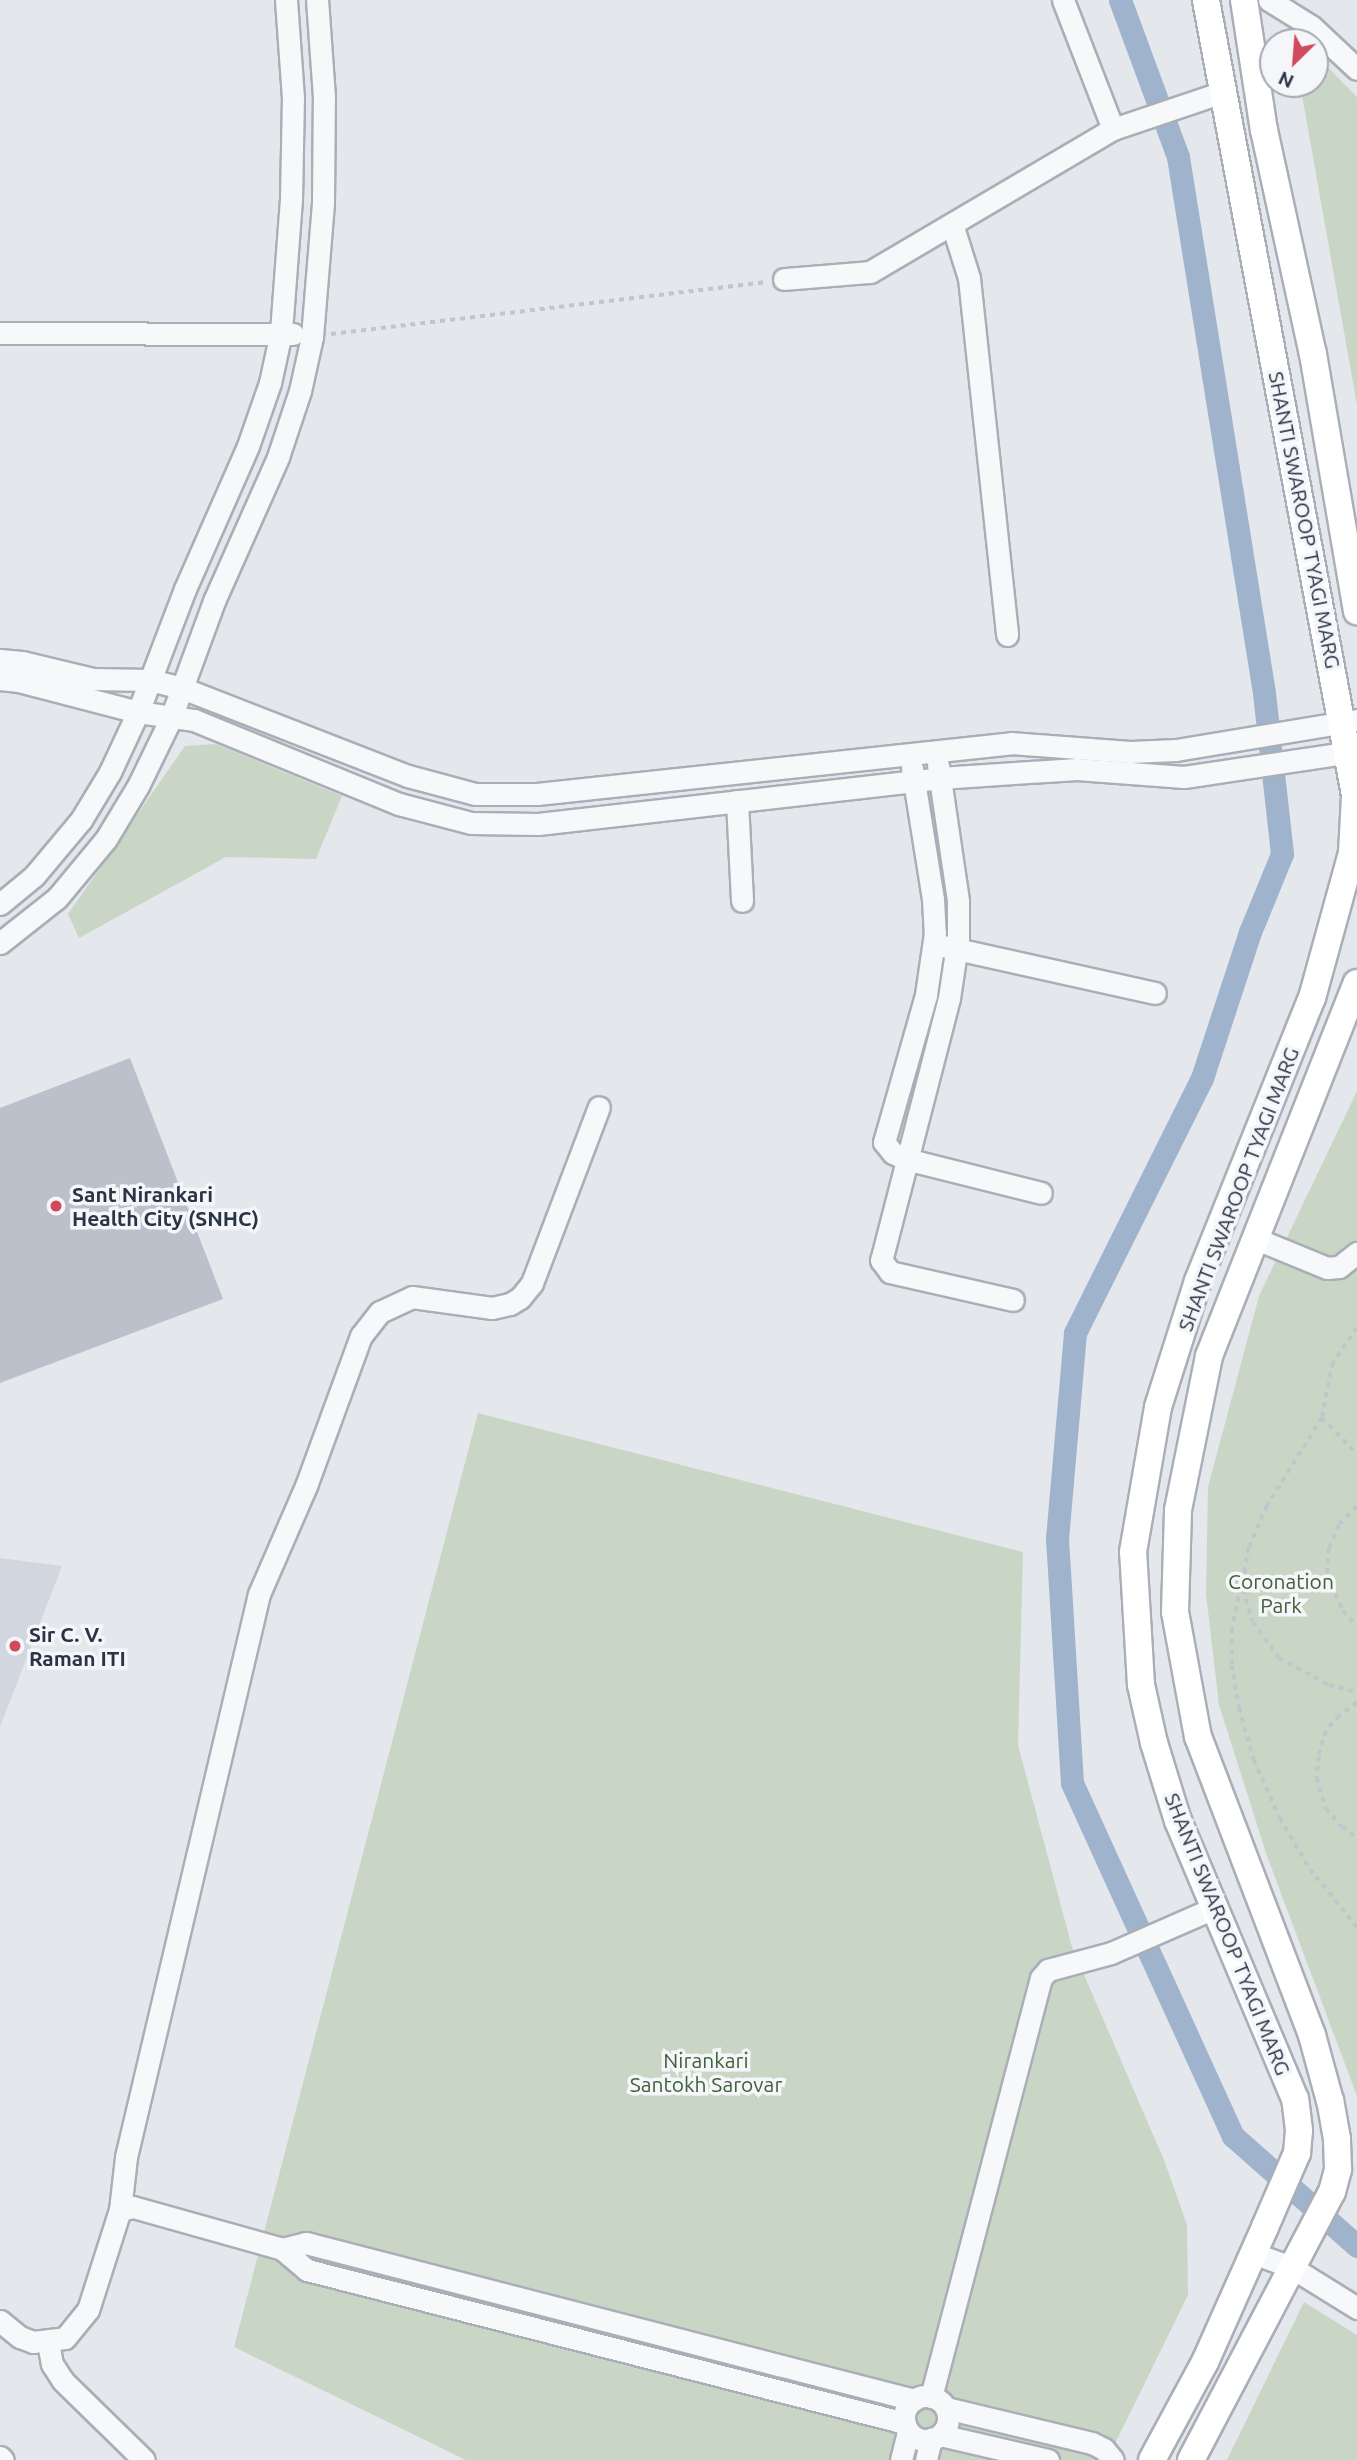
<!DOCTYPE html>
<style>
body{margin:0}
#map{position:relative;width:1357px;height:2460px;overflow:hidden;background:#e4e7ec;font-family:Ubuntu,sans-serif}
div>[style]{position:absolute}
.built>*{inset:0;background:#d2d6de}
.green>*{inset:0;background:#c9d6c5}
.canal>*{height:23px;margin:-11.5px;padding:0 11.5px;transform-origin:11.5px;border-radius:11.5px;background:#9fb4cc}
.building>*{inset:0;background:#bbc0ca}
.path>*{height:3.5px;margin-top:-1.75px;transform-origin:0;background:repeating-linear-gradient(90deg,#c2c5cb 0 5px,transparent 0 10px)}
.roads{filter:drop-shadow(2px 0 #a9aeb7) drop-shadow(-2px 0 #a9aeb7) drop-shadow(0 2px #a9aeb7) drop-shadow(0 -2px #a9aeb7)}
.minor>*{height:21px;margin:-10.5px;padding:0 10.5px;transform-origin:10.5px;border-radius:10.5px;background:#f7f8fa}
.minor>.ring{margin:-10.5px;padding:0;box-sizing:content-box;background:none;border:21px solid #f7f8fa;border-radius:50%}
.major>*{height:26px;margin:-13px;padding:0 13px;transform-origin:13px;border-radius:13px;background:#fff}
.dots>*{width:19px;height:19px;translate:-50% -50%;box-sizing:border-box;border:4px solid #f4f6f9;border-radius:50%}
span{translate:-50% -50%;white-space:nowrap;text-align:center;line-height:1.15;-webkit-text-stroke:7px #f4f6f9;paint-order:stroke}
.street-label{font-size:21px;color:#2b3445}
.poi-label{font-size:21px;color:#2b3445;font-weight:700}
.left{translate:0 -50%;text-align:left}
.park-label{font-size:21px;color:#3f6138}
.north{position:absolute;left:1259px;top:28px;width:70px;height:70px;box-sizing:border-box;background:#f4f6f9;border:2px solid #a4a8b1;border-radius:50%;rotate:205deg;font-size:19px;font-weight:700;line-height:28px;text-align:center;color:#2b3445}
.north::after{content:'';display:block;margin:auto;width:24px;height:32px;background:#d1495b;clip-path:polygon(50% 0,100% 100%,50% 72%,0 100%)}
</style>
<div id="map">
<div class="built">
<i style="clip-path:polygon(0 1558px,62px 1566px,0 1727px)"></i>
</div>
<div class="green">
<i style="clip-path:polygon(1315px 54px,1357px 97px,1357px 405px,1300px 84px,1315px 84px)"></i>
<i style="clip-path:polygon(216px 744px,342px 796px,316px 859px,226px 857px,79px 938px,68px 914px,185px 746px)"></i>
<i style="clip-path:polygon(1357px 1091px,1357px 2096px,1267px 1856px,1219px 1705px,1206px 1594px,1208px 1487px,1259px 1296px)"></i>
<i style="clip-path:polygon(478px 1413px,1023px 1552px,1018px 1745px,1072px 1947px,1164px 2160px,1187px 2225px,1188px 2295px,1107px 2460px,466px 2460px,234px 2347px)"></i>
<i style="clip-path:polygon(1304px 2302px,1357px 2335px,1357px 2460px,1227px 2460px)"></i>
</div>
<div class="canal">
<i style="left:1120px;top:0;width:167px;rotate:69.7deg"></i>
<i style="left:1178px;top:157px;width:543px;rotate:80.88deg"></i>
<i style="left:1264px;top:693px;width:162px;rotate:83.6deg"></i>
<i style="left:1282px;top:854px;width:84px;rotate:112.3deg"></i>
<i style="left:1250px;top:932px;width:154px;rotate:108.2deg"></i>
<i style="left:1202px;top:1078px;width:285px;rotate:116.5deg"></i>
<i style="left:1075px;top:1333px;width:206px;rotate:95deg"></i>
<i style="left:1057px;top:1538px;width:245px;rotate:86.5deg"></i>
<i style="left:1072px;top:1783px;width:388px;rotate:65.5deg"></i>
<i style="left:1233px;top:2136px;width:166px;rotate:41.6deg"></i>
</div>
<div class="building">
<i style="clip-path:polygon(130px 1058px,223px 1299px,0 1383px,0 1108px)"></i>
</div>
<div class="path">
<i style="left:331px;top:334px;width:437px;rotate:-6.8deg"></i>
<i style="left:1357px;top:1328px;width:42px;rotate:124.4deg"></i>
<i style="left:1333px;top:1363px;width:56px;rotate:101.3deg"></i>
<i style="left:1322px;top:1418px;width:104px;rotate:122deg"></i>
<i style="left:1267px;top:1506px;width:46px;rotate:113.2deg"></i>
<i style="left:1249px;top:1548px;width:83px;rotate:101.9deg"></i>
<i style="left:1232px;top:1629px;width:36px;rotate:90deg"></i>
<i style="left:1232px;top:1665px;width:44px;rotate:80.8deg"></i>
<i style="left:1239px;top:1708px;width:54px;rotate:73.9deg"></i>
<i style="left:1254px;top:1760px;width:64px;rotate:65.9deg"></i>
<i style="left:1280px;top:1818px;width:59px;rotate:59.5deg"></i>
<i style="left:1310px;top:1869px;width:75px;rotate:51deg"></i>
<i style="left:1322px;top:1418px;width:50px;rotate:45.8deg"></i>
<i style="left:1357px;top:1507px;width:25px;rotate:135deg"></i>
<i style="left:1339px;top:1525px;width:25px;rotate:113deg"></i>
<i style="left:1329px;top:1548px;width:28px;rotate:94deg"></i>
<i style="left:1327px;top:1576px;width:38px;rotate:65deg"></i>
<i style="left:1343px;top:1611px;width:21px;rotate:47deg"></i>
<i style="left:1245px;top:1569px;width:30px;rotate:88deg"></i>
<i style="left:1246px;top:1599px;width:24px;rotate:73deg"></i>
<i style="left:1253px;top:1622px;width:44px;rotate:54.2deg"></i>
<i style="left:1279px;top:1658px;width:57px;rotate:28.4deg"></i>
<i style="left:1329px;top:1685px;width:29px;rotate:14deg"></i>
<i style="left:1357px;top:1703px;width:22px;rotate:144deg"></i>
<i style="left:1339px;top:1716px;width:20px;rotate:131deg"></i>
<i style="left:1326px;top:1731px;width:26px;rotate:106deg"></i>
<i style="left:1319px;top:1756px;width:22px;rotate:95deg"></i>
<i style="left:1317px;top:1778px;width:32px;rotate:74deg"></i>
<i style="left:1326px;top:1809px;width:24px;rotate:48deg"></i>
<i style="left:1342px;top:1827px;width:19px;rotate:36deg"></i>
</div>
<div class="roads">
<div class="minor">
<i style="left:1269px;top:0;width:49px;rotate:31.8deg"></i>
<i style="left:1311px;top:26px;width:63px;rotate:43.1deg"></i>
<i style="left:1113px;top:129px;width:116px;rotate:-18.6deg"></i>
<i style="left:952px;top:224px;width:57px;rotate:72.5deg"></i>
<i style="left:969px;top:278px;width:359px;rotate:83.9deg"></i>
<i style="left:784px;top:279px;width:86px;rotate:-4.7deg"></i>
<i style="left:870px;top:272px;width:282px;rotate:-30.5deg"></i>
<i style="left:1113px;top:129px;width:138px;rotate:-111.2deg"></i>
<i style="left:0;top:333px;width:293px;rotate:0.2deg"></i>
<i style="left:0;top:660px;width:22px;rotate:5deg"></i>
<i style="left:22px;top:662px;width:73px;rotate:13.5deg"></i>
<i style="left:93px;top:679px;width:57px;rotate:1deg"></i>
<i style="left:150px;top:680px;width:33px;rotate:14deg"></i>
<i style="left:182px;top:688px;width:243px;rotate:21.3deg"></i>
<i style="left:408px;top:776px;width:69px;rotate:15deg"></i>
<i style="left:475px;top:794px;width:62px"></i>
<i style="left:537px;top:794px;width:477px;rotate:-6.1deg"></i>
<i style="left:1011px;top:743px;width:119px;rotate:4.3deg"></i>
<i style="left:1130px;top:752px;width:46px;rotate:-2.5deg"></i>
<i style="left:1176px;top:750px;width:183px;rotate:-9.4deg"></i>
<i style="left:0;top:679px;width:19px;rotate:6deg"></i>
<i style="left:19px;top:681px;width:123px;rotate:14.6deg"></i>
<i style="left:138px;top:712px;width:57px;rotate:8.1deg"></i>
<i style="left:194px;top:720px;width:222px;rotate:22.3deg"></i>
<i style="left:399px;top:804px;width:74px;rotate:14.8deg"></i>
<i style="left:471px;top:823px;width:67px;rotate:0.9deg"></i>
<i style="left:538px;top:824px;width:405px;rotate:-6.5deg"></i>
<i style="left:940px;top:778px;width:137px;rotate:-3.8deg"></i>
<i style="left:1077px;top:769px;width:107px;rotate:4.3deg"></i>
<i style="left:1184px;top:777px;width:175px;rotate:-8.5deg"></i>
<i style="left:938px;top:765px;width:137px;rotate:81.6deg"></i>
<i style="left:958px;top:901px;width:37px;rotate:90deg"></i>
<i style="left:958px;top:938px;width:61px;rotate:98.5deg"></i>
<i style="left:949px;top:998px;width:271px;rotate:104.5deg"></i>
<i style="left:881px;top:1260px;width:15px;rotate:53deg"></i>
<i style="left:890px;top:1272px;width:126px;rotate:12.8deg"></i>
<i style="left:912px;top:768px;width:133px;rotate:80.9deg"></i>
<i style="left:933px;top:899px;width:34px;rotate:87deg"></i>
<i style="left:935px;top:933px;width:63px;rotate:98.3deg"></i>
<i style="left:926px;top:995px;width:153px;rotate:105.9deg"></i>
<i style="left:884px;top:1142px;width:14px;rotate:51deg"></i>
<i style="left:893px;top:1153px;width:14px;rotate:25deg"></i>
<i style="left:906px;top:1159px;width:139px;rotate:14.1deg"></i>
<i style="left:737px;top:801px;width:100px;rotate:87.1deg"></i>
<i style="left:0;top:904px;width:44px;rotate:-39.5deg"></i>
<i style="left:34px;top:876px;width:73px;rotate:-50deg"></i>
<i style="left:81px;top:820px;width:56px;rotate:-58.9deg"></i>
<i style="left:110px;top:772px;width:66px;rotate:-65deg"></i>
<i style="left:138px;top:712px;width:132px;rotate:-69.1deg"></i>
<i style="left:185px;top:589px;width:156px;rotate:-66.2deg"></i>
<i style="left:248px;top:446px;width:67px;rotate:-70.8deg"></i>
<i style="left:270px;top:383px;width:52px;rotate:-77.8deg"></i>
<i style="left:281px;top:332px;width:132px;rotate:-85.7deg"></i>
<i style="left:291px;top:200px;width:102px;rotate:-88.9deg"></i>
<i style="left:293px;top:98px;width:98px;rotate:-94.1deg"></i>
<i style="left:0;top:943px;width:73px;rotate:-38.3deg"></i>
<i style="left:57px;top:898px;width:77px;rotate:-50.3deg"></i>
<i style="left:106px;top:839px;width:62px;rotate:-58.9deg"></i>
<i style="left:138px;top:786px;width:76px;rotate:-64.1deg"></i>
<i style="left:171px;top:718px;width:125px;rotate:-69.8deg"></i>
<i style="left:214px;top:601px;width:158px;rotate:-66deg"></i>
<i style="left:278px;top:457px;width:70px;rotate:-71.6deg"></i>
<i style="left:300px;top:391px;width:55px;rotate:-77.5deg"></i>
<i style="left:312px;top:337px;width:135px;rotate:-85.3deg"></i>
<i style="left:323px;top:202px;width:105px;rotate:-89.5deg"></i>
<i style="left:324px;top:97px;width:97px;rotate:-94.1deg"></i>
<i style="left:943px;top:946px;width:217px;rotate:12.5deg"></i>
<i style="left:1254px;top:1238px;width:79px;rotate:22.3deg"></i>
<i style="left:1327px;top:1268px;width:12px;rotate:-5deg"></i>
<i style="left:1339px;top:1267px;width:23px;rotate:-38deg"></i>
<i style="left:120px;top:2210px;width:53px;rotate:-83.5deg"></i>
<i style="left:126px;top:2157px;width:578px;rotate:-76.71deg"></i>
<i style="left:259px;top:1594px;width:118px;rotate:-66.5deg"></i>
<i style="left:306px;top:1486px;width:160px;rotate:-69.9deg"></i>
<i style="left:361px;top:1336px;width:31px;rotate:-52deg"></i>
<i style="left:380px;top:1312px;width:35px;rotate:-25deg"></i>
<i style="left:412px;top:1297px;width:81px;rotate:7.8deg"></i>
<i style="left:492px;top:1308px;width:18px;rotate:-13deg"></i>
<i style="left:510px;top:1304px;width:12px;rotate:-31deg"></i>
<i style="left:520px;top:1298px;width:19px;rotate:-51deg"></i>
<i style="left:532px;top:1283px;width:188px;rotate:-69.2deg"></i>
<i style="left:282px;top:2249px;width:25px;rotate:-14deg"></i>
<i style="left:306px;top:2243px;width:628px;rotate:14.48deg"></i>
<i style="left:1253px;top:2253px;width:40px;rotate:20.2deg"></i>
<i style="left:1291px;top:2267px;width:78px;rotate:31.8deg"></i>
<i style="left:0;top:2321px;width:26px;rotate:39deg"></i>
<i style="left:20px;top:2337px;width:14px;rotate:21deg"></i>
<i style="left:33px;top:2342px;width:32px;rotate:-7deg"></i>
<i style="left:65px;top:2338px;width:36px;rotate:-51deg"></i>
<i style="left:88px;top:2310px;width:105px;rotate:-72.3deg"></i>
<i style="left:120px;top:2210px;width:13px;rotate:-13deg"></i>
<i style="left:133px;top:2207px;width:155px;rotate:15.7deg"></i>
<i style="left:282px;top:2249px;width:33px;rotate:40deg"></i>
<i style="left:307px;top:2270px;width:617px;rotate:14.35deg"></i>
<i style="left:48px;top:2342px;width:22px;rotate:80deg"></i>
<i style="left:52px;top:2364px;width:20px;rotate:57deg"></i>
<i style="left:63px;top:2381px;width:113px;rotate:44.3deg"></i>
<i class="ring" style="left:904px;top:2396px;width:23px;height:23px"></i>
<i style="left:931px;top:2397px;width:433px;rotate:-75.3deg"></i>
<i style="left:1041px;top:1978px;width:11px;rotate:-49deg"></i>
<i style="left:1048px;top:1970px;width:65px;rotate:-15.1deg"></i>
<i style="left:1111px;top:1953px;width:112px;rotate:-23.6deg"></i>
<i style="left:946px;top:2408px;width:150px;rotate:13.5deg"></i>
<i style="left:1092px;top:2443px;width:13px;rotate:27deg"></i>
<i style="left:1104px;top:2449px;width:14px;rotate:51deg"></i>
<i style="left:940px;top:2435px;width:111px;rotate:13deg"></i>
<i style="left:0;top:2457px;width:4px;rotate:45deg"></i>
<i style="left:901px;top:2460px;width:30px;rotate:-76deg"></i>
<i style="left:926px;top:2460px;width:22px;rotate:-77deg"></i>
</div>
<div class="major">
<i style="left:1244px;top:0;width:132px;rotate:81.3deg"></i>
<i style="left:1264px;top:130px;width:229px;rotate:77.7deg"></i>
<i style="left:1313px;top:354px;width:261px;rotate:80.3deg"></i>
<i style="left:1152px;top:2460px;width:111px;rotate:-61.6deg"></i>
<i style="left:1205px;top:2362px;width:148px;rotate:-66deg"></i>
<i style="left:1265px;top:2227px;width:81px;rotate:-66.6deg"></i>
<i style="left:1297px;top:2153px;width:23px;rotate:-85deg"></i>
<i style="left:1299px;top:2130px;width:31px;rotate:-97deg"></i>
<i style="left:1295px;top:2099px;width:302px;rotate:-112.8deg"></i>
<i style="left:1178px;top:1821px;width:82px;rotate:-107.1deg"></i>
<i style="left:1154px;top:1743px;width:59px;rotate:-102.6deg"></i>
<i style="left:1141px;top:1685px;width:133px;rotate:-93.4deg"></i>
<i style="left:1133px;top:1552px;width:147px;rotate:-80.2deg"></i>
<i style="left:1158px;top:1407px;width:132px;rotate:-72.4deg"></i>
<i style="left:1198px;top:1281px;width:305px;rotate:-68.1deg"></i>
<i style="left:1312px;top:998px;width:150px;rotate:-74.6deg"></i>
<i style="left:1352px;top:853px;width:58px;rotate:-87deg"></i>
<i style="left:1355px;top:795px;width:809px;rotate:-100.62deg"></i>
<i style="left:1191px;top:2460px;width:303px;rotate:-62.3deg"></i>
<i style="left:1332px;top:2192px;width:24px;rotate:-75deg"></i>
<i style="left:1338px;top:2169px;width:30px;rotate:-92deg"></i>
<i style="left:1337px;top:2139px;width:39px;rotate:-100deg"></i>
<i style="left:1330px;top:2101px;width:68px;rotate:-105.3deg"></i>
<i style="left:1312px;top:2035px;width:319px;rotate:-110.9deg"></i>
<i style="left:1198px;top:1737px;width:127px;rotate:-100.4deg"></i>
<i style="left:1175px;top:1612px;width:102px;rotate:-88.3deg"></i>
<i style="left:1178px;top:1510px;width:157px;rotate:-78.6deg"></i>
<i style="left:1209px;top:1356px;width:401px;rotate:-68.4deg"></i>
</div>
</div>
<div class="dots">
<i style="left:56px;top:1206px;background:#d1495b"></i>
<i style="left:15px;top:1646px;background:#d1495b"></i>
</div>
<div class="street-label">
<span style="left:1305px;top:520px;rotate:79deg">SHANTI SWAROOP TYAGI MARG</span>
<span style="left:1238px;top:1189px;rotate:-69deg">SHANTI SWAROOP TYAGI MARG</span>
<span style="left:1228px;top:1934px;rotate:68deg">SHANTI SWAROOP TYAGI MARG</span>
</div>
<div class="poi-label">
<span class="left" style="left:72px;top:1206px">Sant Nirankari<br>Health City (SNHC)</span>
<span class="left" style="left:29px;top:1646px">Sir C. V.<br>Raman ITI</span>
</div>
<div class="park-label">
<span style="left:1281px;top:1593px">Coronation<br>Park</span>
<span style="left:706px;top:2072px">Nirankari<br>Santokh Sarovar</span>
</div>
<div class="north">N</div>
</div>
